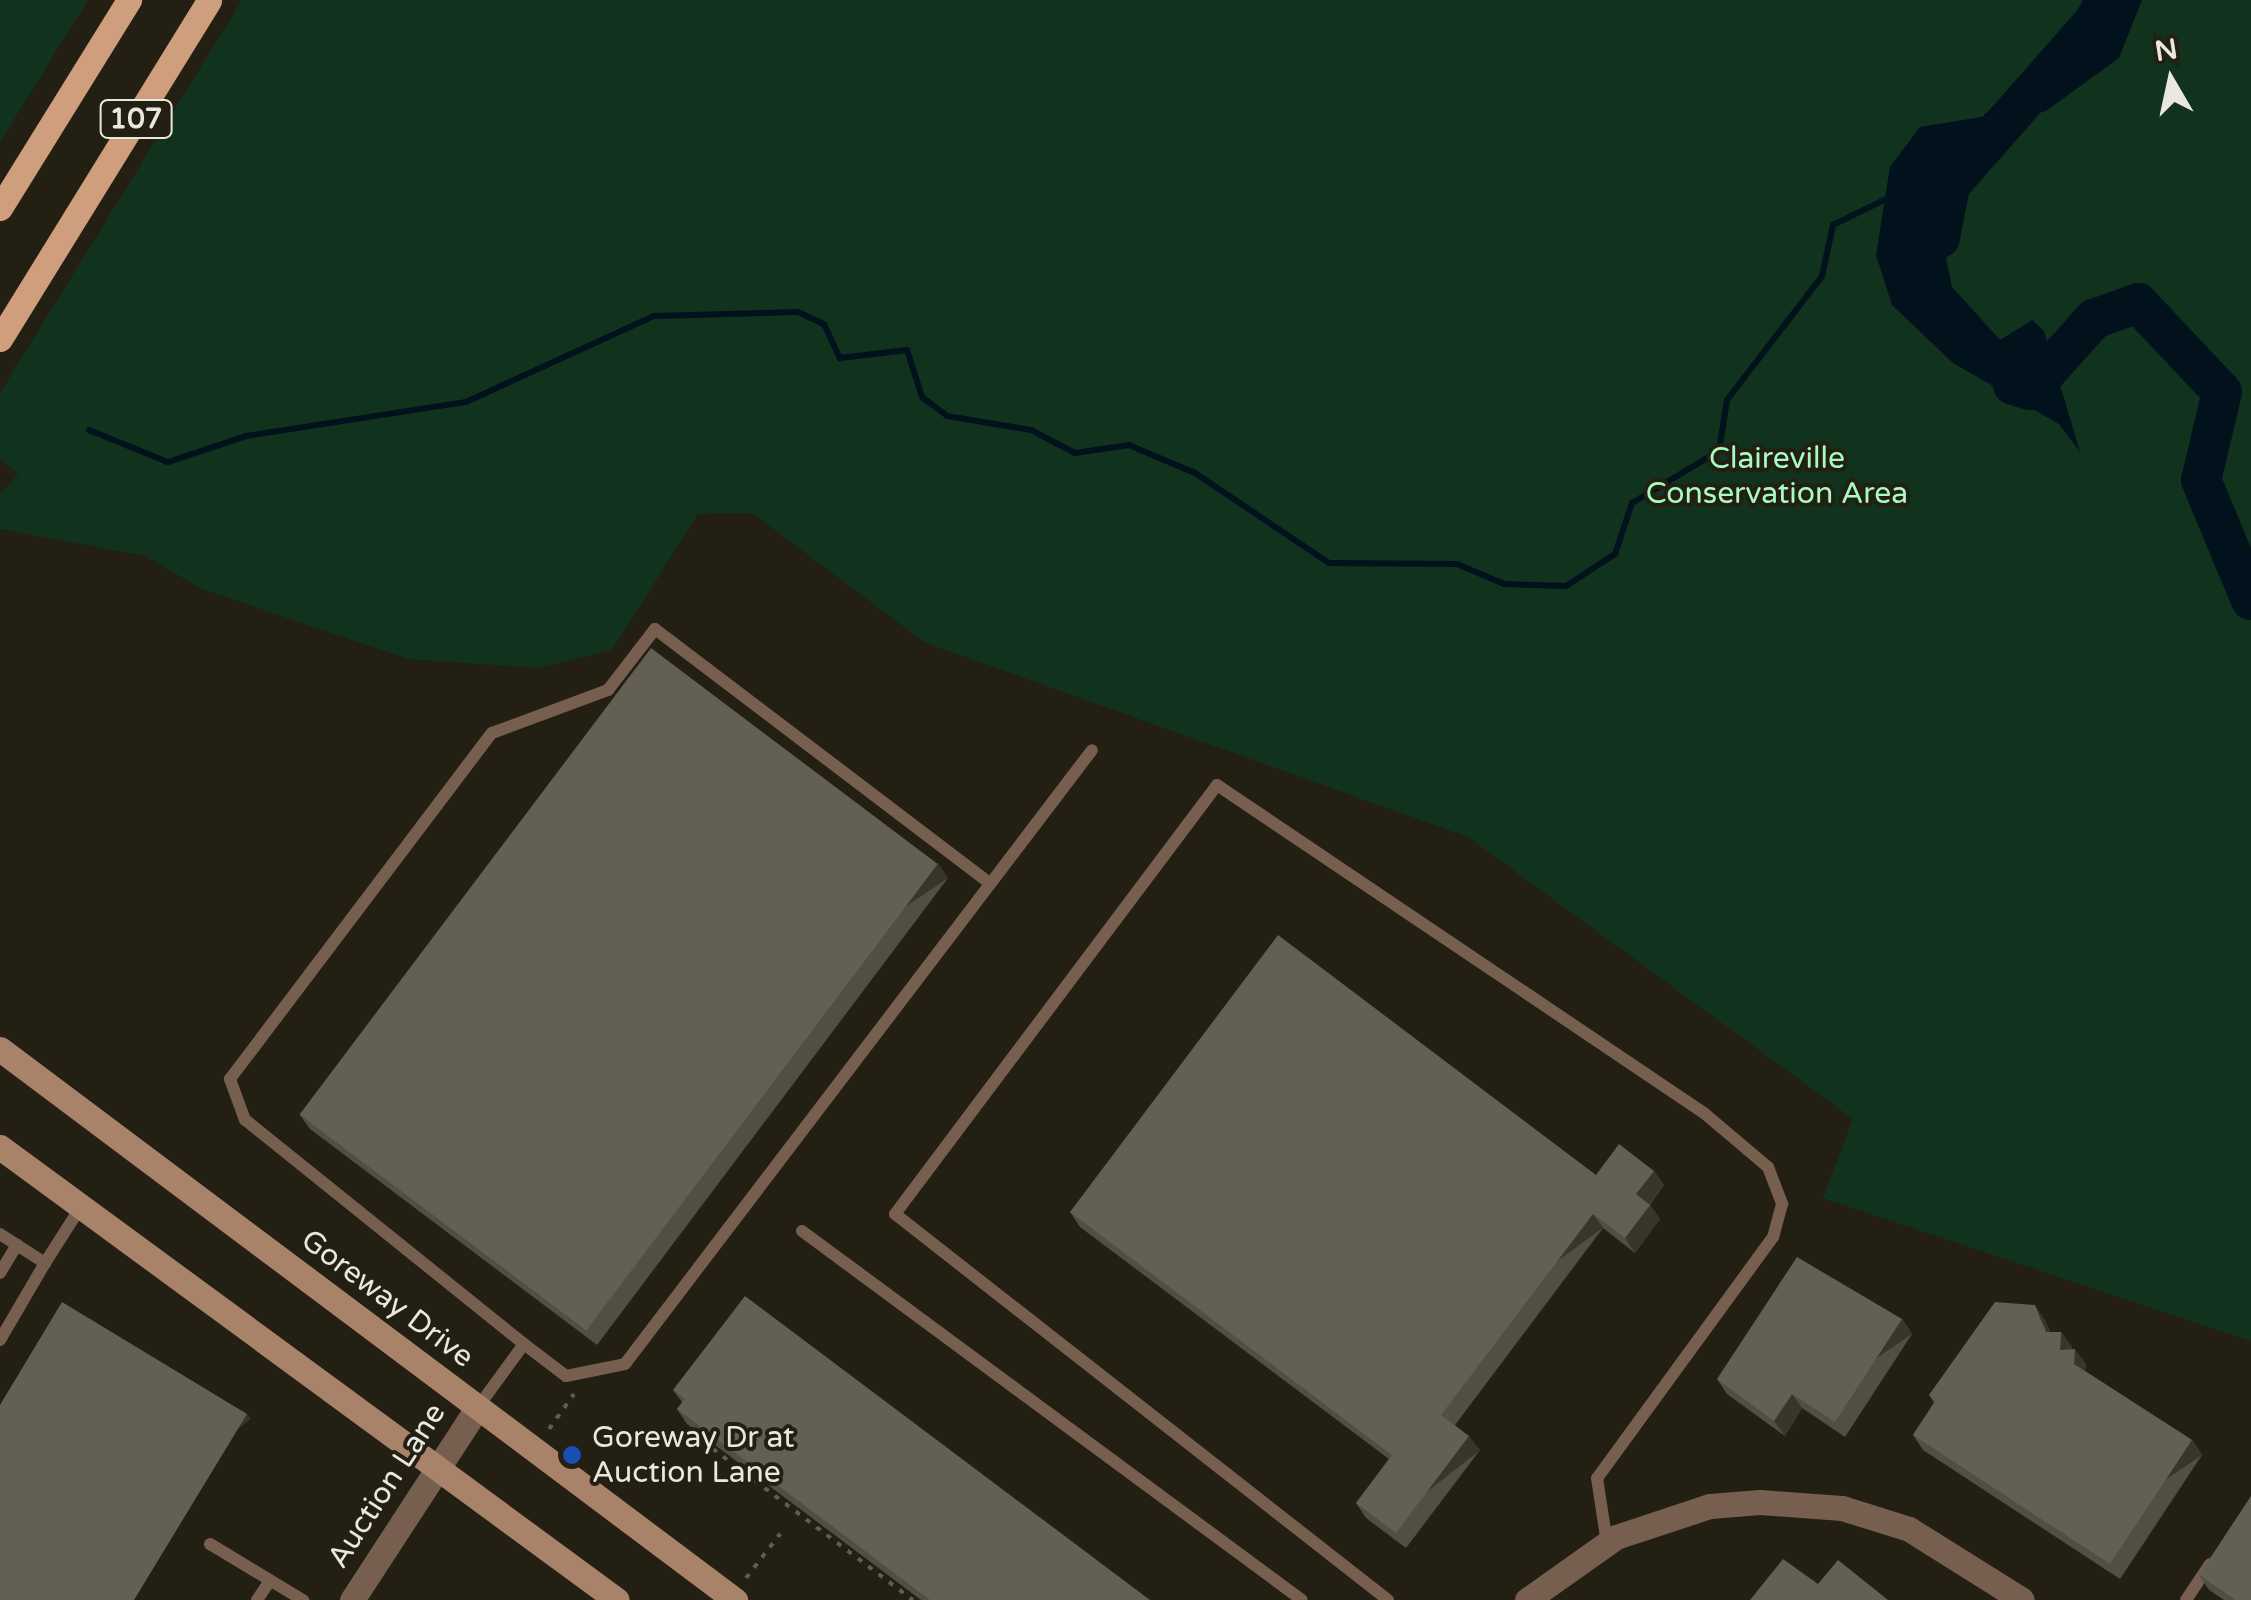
<!DOCTYPE html>
<style>
body{margin:0}
#map{position:relative;width:2251px;height:1600px;overflow:hidden;background:#231f13;font-family:"Varela Round",sans-serif}
div>[style]{position:absolute}
.green>*{inset:0;background:#11321d}
.water>*{inset:0;background:#01121d}
.stream>*{height:6px;margin:-3px;padding:0 3px;transform-origin:3px;border-radius:3px;background:#01121d}
.river>*{height:40px;margin:-20px;padding:0 20px;transform-origin:20px;border-radius:20px;background:#01121d}
.path>*{height:4px;margin-top:-2px;transform-origin:0;background:repeating-linear-gradient(90deg,#605c51 0 5px,transparent 0 13px)}
.lane>*{height:12px;margin:-6px;padding:0 6px;transform-origin:6px;border-radius:6px;background:#765f4f}
.street>*{height:25px;margin:-12.5px;padding:0 12.5px;transform-origin:12.5px;border-radius:12.5px;background:#765f4f}
.secondary>*{height:25px;margin:-12.5px;padding:0 12.5px;transform-origin:12.5px;border-radius:12.5px;background:#a88369}
.primary>*{height:25px;margin:-12.5px;padding:0 12.5px;transform-origin:12.5px;border-radius:12.5px;background:#cf9f7d}
.wall>*{inset:0;background:#524e42}
.shaded-wall>*{inset:0;background:#393528;transform-origin:0 0}
.building>*{inset:0;background:#635f53;transform-origin:0 0}
.dots>*{width:28px;height:28px;translate:-50% -50%;box-sizing:border-box;border:5px solid #231f13;border-radius:50%}
span{translate:-50% -50%;white-space:nowrap;text-align:center;line-height:1.15;-webkit-text-stroke:8px #231f13;paint-order:stroke}
.shield-label span{padding:2px 8px;background:#231f13;border:2px solid;border-radius:8px;-webkit-text-stroke-width:0}
.shield-label{font-size:28px;color:#e9e7df;font-weight:700}
.park-label{font-size:30px;color:#a6fbc0}
.street-label{font-size:30px;color:#e9e7df}
.poi-label{font-size:30px;color:#e9e7df}
.left{translate:0 -50%;text-align:left}
.north{position:absolute;left:2121px;top:30px;width:100px;height:100px;-webkit-text-stroke:8px #231f13;paint-order:stroke;rotate:351deg;font-size:28px;font-weight:700;line-height:40px;text-align:center;color:#e9e7df}
.north::after{content:'';display:block;margin:auto;width:35px;height:45px;background:#e9e7df;clip-path:polygon(50% 0,100% 100%,50% 72%,0 100%)}
</style>
<div id="map">
<div class="green">
<i style="clip-path:polygon(0 0,88px 0,0 142px)"></i>
<i style="clip-path:polygon(242px 0,2251px 0,2251px 1341px,1823px 1198px,1853px 1119px,1468px 837px,924px 642px,752px 513px,698px 514px,612px 650px,538px 668px,408px 659px,202px 589px,145px 556px,0 529px,0 495px,18px 474px,0 459px,0 393px)"></i>
</div>
<div class="water">
<i style="clip-path:polygon(2083px 0,2142px 0,2119px 58px,2046px 111px,2009px 121px,2000px 111px,2043px 72px)"></i>
<i style="clip-path:polygon(1987px 116px,1952px 179px,1943px 244px,1952px 287px,2000px 340px,2032px 320px,2044px 331px,2080px 452px,2059px 424px,1953px 363px,1892px 305px,1876px 255px,1890px 167px,1920px 127px)"></i>
</div>
<div class="stream">
<i style="left:1987px;top:116px;width:14px;rotate:-21deg"></i>
<i style="left:89px;top:430px;width:85px;rotate:22.1deg"></i>
<i style="left:168px;top:462px;width:82px;rotate:-18.4deg"></i>
<i style="left:246px;top:436px;width:223px;rotate:-8.8deg"></i>
<i style="left:466px;top:402px;width:207px;rotate:-24.6deg"></i>
<i style="left:654px;top:316px;width:144px;rotate:-1.6deg"></i>
<i style="left:798px;top:312px;width:29px;rotate:25deg"></i>
<i style="left:824px;top:324px;width:38px;rotate:65deg"></i>
<i style="left:840px;top:358px;width:67px;rotate:-6.8deg"></i>
<i style="left:907px;top:350px;width:49px;rotate:72.3deg"></i>
<i style="left:922px;top:397px;width:31px;rotate:37deg"></i>
<i style="left:947px;top:416px;width:85px;rotate:9.5deg"></i>
<i style="left:1031px;top:430px;width:50px;rotate:27.6deg"></i>
<i style="left:1075px;top:453px;width:55px;rotate:-8.4deg"></i>
<i style="left:1129px;top:445px;width:72px;rotate:23deg"></i>
<i style="left:1195px;top:473px;width:161px;rotate:33.9deg"></i>
<i style="left:1329px;top:563px;width:128px;rotate:0.4deg"></i>
<i style="left:1457px;top:564px;width:51px;rotate:23.1deg"></i>
<i style="left:1504px;top:584px;width:62px;rotate:1.8deg"></i>
<i style="left:1566px;top:586px;width:59px;rotate:-33.1deg"></i>
<i style="left:1615px;top:554px;width:54px;rotate:-71.6deg"></i>
<i style="left:1632px;top:503px;width:101px;rotate:-30.9deg"></i>
<i style="left:1719px;top:451px;width:52px;rotate:-81.1deg"></i>
<i style="left:1727px;top:400px;width:156px;rotate:-52.5deg"></i>
<i style="left:1822px;top:276px;width:52px;rotate:-77.8deg"></i>
<i style="left:1833px;top:225px;width:57px;rotate:-26.1deg"></i>
</div>
<div class="river">
<i style="left:1940px;top:238px;width:54px;rotate:-79.3deg"></i>
<i style="left:1950px;top:185px;width:247px;rotate:-48.6deg"></i>
<i style="left:2013px;top:385px;width:18px;rotate:16deg"></i>
<i style="left:2030px;top:390px;width:96px;rotate:-48deg"></i>
<i style="left:2094px;top:319px;width:47px;rotate:-20deg"></i>
<i style="left:2138px;top:303px;width:122px;rotate:46.7deg"></i>
<i style="left:2222px;top:392px;width:90px;rotate:103.4deg"></i>
<i style="left:2201px;top:480px;width:130px;rotate:67.4deg"></i>
</div>
<div class="path">
<i style="left:549px;top:1429px;width:43px;rotate:-54.5deg"></i>
<i style="left:692px;top:1433px;width:277px;rotate:37.1deg"></i>
<i style="left:746px;top:1578px;width:56px;rotate:-52.3deg"></i>
</div>
<div class="lane">
<i style="left:802px;top:1231px;width:621px;rotate:36.43deg"></i>
<i style="left:0;top:1234px;width:54px;rotate:32.8deg"></i>
<i style="left:45px;top:1263px;width:69px;rotate:-57.5deg"></i>
<i style="left:0;top:1273px;width:33px;rotate:-59deg"></i>
<i style="left:0;top:1340px;width:89px;rotate:-59.7deg"></i>
<i style="left:524px;top:1344px;width:358px;rotate:-141.2deg"></i>
<i style="left:245px;top:1120px;width:44px;rotate:-110.1deg"></i>
<i style="left:230px;top:1079px;width:434px;rotate:-52.9deg"></i>
<i style="left:492px;top:733px;width:124px;rotate:-20.3deg"></i>
<i style="left:608px;top:690px;width:77px;rotate:-52.4deg"></i>
<i style="left:655px;top:629px;width:420px;rotate:37.2deg"></i>
<i style="left:478px;top:1407px;width:78px;rotate:-53.9deg"></i>
<i style="left:524px;top:1344px;width:53px;rotate:37.3deg"></i>
<i style="left:566px;top:1376px;width:60px;rotate:-11.5deg"></i>
<i style="left:625px;top:1364px;width:771px;rotate:-52.74deg"></i>
<i style="left:210px;top:1544px;width:109px;rotate:31.1deg"></i>
<i style="left:257px;top:1600px;width:23px;rotate:-56deg"></i>
<i style="left:1388px;top:1600px;width:626px;rotate:-141.94deg"></i>
<i style="left:895px;top:1214px;width:536px;rotate:-53.11deg"></i>
<i style="left:1217px;top:785px;width:587px;rotate:33.96deg"></i>
<i style="left:1704px;top:1113px;width:84px;rotate:40.2deg"></i>
<i style="left:1768px;top:1167px;width:40px;rotate:69deg"></i>
<i style="left:1782px;top:1204px;width:34px;rotate:105deg"></i>
<i style="left:1773px;top:1237px;width:298px;rotate:126.1deg"></i>
<i style="left:1597px;top:1478px;width:66px;rotate:81.3deg"></i>
<i style="left:2186px;top:1600px;width:43px;rotate:-56.3deg"></i>
</div>
<div class="street">
<i style="left:352px;top:1600px;width:229px;rotate:-56.9deg"></i>
<i style="left:1527px;top:1600px;width:109px;rotate:-35.3deg"></i>
<i style="left:1616px;top:1537px;width:99px;rotate:-18.3deg"></i>
<i style="left:1710px;top:1506px;width:50px;rotate:-4.6deg"></i>
<i style="left:1760px;top:1502px;width:82px;rotate:4.2deg"></i>
<i style="left:1842px;top:1508px;width:70px;rotate:17.4deg"></i>
<i style="left:1909px;top:1529px;width:133px;rotate:32.1deg"></i>
</div>
<div class="secondary">
<i style="left:0;top:1049px;width:919px;rotate:36.86deg"></i>
<i style="left:0;top:1147px;width:765px;rotate:36.29deg"></i>
</div>
<div class="primary">
<i style="left:0;top:208px;width:245px;rotate:-58.2deg"></i>
<i style="left:0;top:339px;width:398px;rotate:-58.3deg"></i>
</div>
<div class="wall">
<i style="clip-path:polygon(948px 878px,597px 1345px,310px 1129px,300px 1115px)"></i>
<i style="clip-path:polygon(1654px 1171px,1664px 1185px,1650px 1205px,1660px 1219px,1635px 1253px,1603px 1228px,1455px 1425px,1480px 1450px,1406px 1548px,1366px 1518px,1356px 1503px,1389px 1459px,1080px 1227px,1070px 1212px)"></i>
<i style="clip-path:polygon(1902px 1319px,1912px 1334px,1845px 1437px,1802px 1408px,1785px 1436px,1727px 1394px,1717px 1379px)"></i>
<i style="clip-path:polygon(2045px 1320px,2050px 1332px,2061px 1332px,2072px 1347px,2071px 1350px,2086px 1364px,2085px 1371px,2192px 1440px,2202px 1455px,2120px 1579px,1923px 1450px,1913px 1435px,1934px 1403px,1929px 1395px)"></i>
<i style="clip-path:polygon(673px 1390px,1150px 1600px,921px 1600px,687px 1424px,677px 1409px,682px 1402px)"></i>
<i style="clip-path:polygon(2199px 1575px,2251px 1600px,2224px 1600px,2209px 1590px)"></i>
</div>
<div class="shaded-wall">
<i style="left:938px;top:863px;width:18px;height:585px;rotate:56deg"></i>
<i style="clip-path:polygon(1654px 1171px,1664px 1185px,1646px 1209px,1636px 1194px)"></i>
<i style="clip-path:polygon(1650px 1205px,1660px 1219px,1635px 1253px,1625px 1238px)"></i>
<i style="left:1593px;top:1214px;width:17px;height:252px;rotate:54deg"></i>
<i style="clip-path:polygon(2035px 1305px,2045px 1320px,2056px 1347px,2046px 1332px)"></i>
<i style="left:1902px;top:1319px;width:18px;height:123px;rotate:56deg"></i>
<i style="clip-path:polygon(2061px 1332px,2072px 1347px,2070px 1364px,2060px 1350px)"></i>
<i style="clip-path:polygon(2075px 1349px,2086px 1364px,2084px 1378px,2074px 1364px)"></i>
<i style="clip-path:polygon(1792px 1394px,1802px 1408px,1785px 1436px,1774px 1421px)"></i>
<i style="left:247px;top:1414px;width:6px;height:218px;rotate:51deg"></i>
<i style="left:1469px;top:1436px;width:18px;height:121px;rotate:52deg"></i>
<i style="left:2192px;top:1440px;width:18px;height:149px;rotate:56deg"></i>
</div>
<div class="building">
<i style="left:651px;top:648px;width:359px;height:584px;rotate:37deg"></i>
<i style="clip-path:polygon(1278px 935px,1596px 1175px,1619px 1144px,1654px 1171px,1636px 1194px,1650px 1205px,1625px 1238px,1593px 1214px,1441px 1415px,1469px 1436px,1396px 1533px,1356px 1503px,1392px 1455px,1070px 1212px)"></i>
<i style="clip-path:polygon(1797px 1257px,1902px 1319px,1835px 1422px,1792px 1394px,1774px 1421px,1717px 1379px)"></i>
<i style="clip-path:polygon(745px 1296px,1150px 1600px,930px 1600px,677px 1409px,685px 1399px,673px 1390px)"></i>
<i style="clip-path:polygon(62px 1302px,247px 1414px,134px 1600px,0 1600px,0 1405px)"></i>
<i style="clip-path:polygon(1995px 1302px,2035px 1305px,2046px 1332px,2061px 1332px,2060px 1350px,2075px 1349px,2074px 1364px,2192px 1440px,2110px 1564px,1913px 1435px,1935px 1401px,1929px 1395px)"></i>
<i style="clip-path:polygon(2251px 1496px,2251px 1600px,2236px 1600px,2199px 1575px)"></i>
<i style="clip-path:polygon(1783px 1559px,1818px 1584px,1838px 1560px,1888px 1600px,1750px 1600px)"></i>
</div>
<div class="dots">
<i style="left:572px;top:1455px;background:#1a4fb4"></i>
</div>
<div class="shield-label">
<span style="left:136px;top:119px">107</span>
</div>
<div class="park-label">
<span style="left:1777px;top:476px">Claireville<br>Conservation Area</span>
</div>
<div class="street-label">
<span style="left:387px;top:1299px;rotate:37deg">Goreway Drive</span>
<span style="left:387px;top:1486px;rotate:-57deg">Auction Lane</span>
</div>
<div class="poi-label">
<span class="left" style="left:592px;top:1455px">Goreway Dr at<br>Auction Lane</span>
</div>
<div class="north">N</div>
</div>
